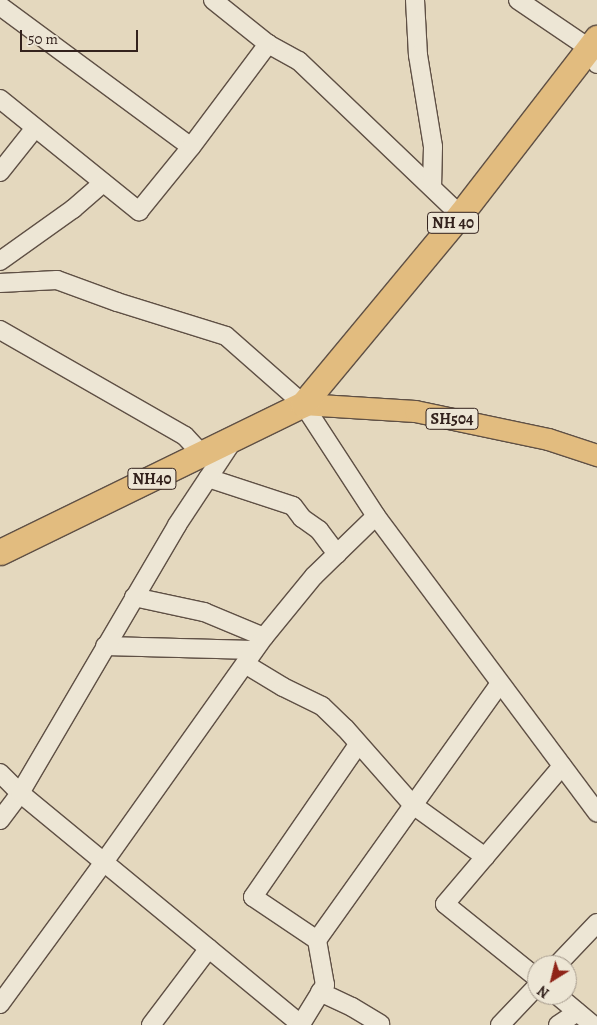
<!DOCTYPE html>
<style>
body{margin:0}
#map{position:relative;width:597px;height:1025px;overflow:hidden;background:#e4d8be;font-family:Alegreya,serif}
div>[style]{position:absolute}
.roads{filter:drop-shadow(1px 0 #5f5045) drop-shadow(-1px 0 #5f5045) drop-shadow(0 1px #5f5045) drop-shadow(0 -1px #5f5045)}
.minor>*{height:18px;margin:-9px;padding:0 9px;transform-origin:9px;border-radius:9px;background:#ede6d5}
.major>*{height:21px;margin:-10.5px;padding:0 10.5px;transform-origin:10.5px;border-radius:10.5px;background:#e2bc7f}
.highway>*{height:25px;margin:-12.5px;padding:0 12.5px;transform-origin:12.5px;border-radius:12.5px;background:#e2bc7f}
span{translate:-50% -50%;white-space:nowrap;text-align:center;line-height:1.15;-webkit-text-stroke:4.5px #ede6d5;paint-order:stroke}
.shield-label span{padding:1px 4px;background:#ede6d5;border:1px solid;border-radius:4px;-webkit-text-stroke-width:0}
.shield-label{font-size:16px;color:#33221d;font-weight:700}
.north{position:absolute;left:527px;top:955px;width:50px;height:50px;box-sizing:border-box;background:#ede6d5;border:1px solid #a3988b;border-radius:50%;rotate:216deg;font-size:14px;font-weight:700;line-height:20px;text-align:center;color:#33221d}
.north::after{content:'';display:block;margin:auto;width:18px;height:22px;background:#8f2418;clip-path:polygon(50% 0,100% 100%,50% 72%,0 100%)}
.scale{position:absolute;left:20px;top:30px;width:118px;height:22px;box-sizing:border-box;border:2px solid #33221d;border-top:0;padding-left:6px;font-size:15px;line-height:18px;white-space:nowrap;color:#33221d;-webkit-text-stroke:4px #ede6d5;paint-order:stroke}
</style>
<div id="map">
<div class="roads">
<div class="minor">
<i style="left:213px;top:0;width:70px;rotate:38.7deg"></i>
<i style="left:268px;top:44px;width:35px;rotate:29deg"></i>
<i style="left:299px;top:61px;width:223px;rotate:43.7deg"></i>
<i style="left:415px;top:0;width:55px;rotate:86.9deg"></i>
<i style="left:418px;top:55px;width:93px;rotate:80.7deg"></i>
<i style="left:433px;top:147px;width:40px;rotate:91.4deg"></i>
<i style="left:518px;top:0;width:86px;rotate:34.1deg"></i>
<i style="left:589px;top:48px;width:18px;rotate:63deg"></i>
<i style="left:0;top:6px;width:237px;rotate:36.4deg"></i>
<i style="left:191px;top:147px;width:129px;rotate:-53.2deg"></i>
<i style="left:0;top:99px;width:179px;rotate:38.9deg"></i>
<i style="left:139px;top:211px;width:82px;rotate:-50.9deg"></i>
<i style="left:0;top:172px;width:56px;rotate:-51.5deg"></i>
<i style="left:0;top:261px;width:90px;rotate:-35.5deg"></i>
<i style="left:73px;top:209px;width:40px;rotate:-41deg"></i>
<i style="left:0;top:283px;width:57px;rotate:-3deg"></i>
<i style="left:57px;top:280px;width:64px;rotate:20.1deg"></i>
<i style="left:117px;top:302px;width:114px;rotate:17.3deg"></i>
<i style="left:226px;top:336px;width:103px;rotate:41.4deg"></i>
<i style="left:303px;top:404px;width:134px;rotate:56.9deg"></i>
<i style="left:376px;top:516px;width:370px;rotate:53.3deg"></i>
<i style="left:0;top:330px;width:213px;rotate:29.8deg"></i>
<i style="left:185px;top:436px;width:25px;rotate:47deg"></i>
<i style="left:208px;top:478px;width:89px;rotate:18.2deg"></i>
<i style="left:293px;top:506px;width:15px;rotate:53deg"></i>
<i style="left:302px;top:518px;width:21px;rotate:35deg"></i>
<i style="left:319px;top:530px;width:30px;rotate:53deg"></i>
<i style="left:134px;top:597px;width:72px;rotate:12.1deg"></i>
<i style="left:204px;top:612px;width:65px;rotate:22.6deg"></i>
<i style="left:105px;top:646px;width:149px;rotate:1.5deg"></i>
<i style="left:245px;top:664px;width:44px;rotate:31.2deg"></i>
<i style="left:283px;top:687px;width:43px;rotate:26deg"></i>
<i style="left:322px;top:706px;width:32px;rotate:44deg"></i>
<i style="left:345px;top:728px;width:103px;rotate:48.6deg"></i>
<i style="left:413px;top:805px;width:89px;rotate:35.8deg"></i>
<i style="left:0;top:773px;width:28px;rotate:45deg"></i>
<i style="left:20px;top:793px;width:364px;rotate:39.5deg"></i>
<i style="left:0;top:820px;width:34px;rotate:-53deg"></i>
<i style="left:20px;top:793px;width:311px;rotate:-59.6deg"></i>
<i style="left:177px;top:525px;width:103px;rotate:-56.5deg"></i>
<i style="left:317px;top:940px;width:77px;rotate:-146.1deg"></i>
<i style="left:253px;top:897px;width:185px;rotate:-55.4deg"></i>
<i style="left:557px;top:965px;width:58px;rotate:-46.4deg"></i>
<i style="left:537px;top:978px;width:118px;rotate:-141.2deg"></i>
<i style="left:445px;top:904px;width:181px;rotate:-49.7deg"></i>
<i style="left:320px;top:992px;width:35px;rotate:25deg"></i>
<i style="left:352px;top:1007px;width:33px;rotate:31deg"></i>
<i style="left:557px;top:995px;width:47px;rotate:39.8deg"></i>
<i style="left:0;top:1004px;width:176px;rotate:-53.8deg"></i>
<i style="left:104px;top:862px;width:276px;rotate:-54.6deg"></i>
<i style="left:264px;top:637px;width:79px;rotate:-50.7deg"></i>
<i style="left:314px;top:576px;width:86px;rotate:-44.1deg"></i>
<i style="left:301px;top:1024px;width:46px;rotate:-58.4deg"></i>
<i style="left:325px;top:985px;width:46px;rotate:-100.1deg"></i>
<i style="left:317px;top:940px;width:315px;rotate:-54.5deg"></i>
<i style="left:151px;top:1025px;width:96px;rotate:-53deg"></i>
<i style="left:500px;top:1025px;width:54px;rotate:-46.5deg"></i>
<i style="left:558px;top:1025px;width:23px;rotate:-34deg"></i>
</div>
<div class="major">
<i style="left:303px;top:404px;width:112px;rotate:3.6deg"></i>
<i style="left:415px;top:411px;width:136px;rotate:11.9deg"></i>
<i style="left:548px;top:439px;width:52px;rotate:18.1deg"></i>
</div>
<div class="highway">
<i style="left:0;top:552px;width:337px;rotate:-26deg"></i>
<i style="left:303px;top:404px;width:246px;rotate:-50.3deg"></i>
<i style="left:460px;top:215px;width:224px;rotate:-52.3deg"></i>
</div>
</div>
<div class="shield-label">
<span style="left:453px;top:223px">NH 40</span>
<span style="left:452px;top:419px">SH504</span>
<span style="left:152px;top:479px">NH40</span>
</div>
<div class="north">N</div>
<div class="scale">50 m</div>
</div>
